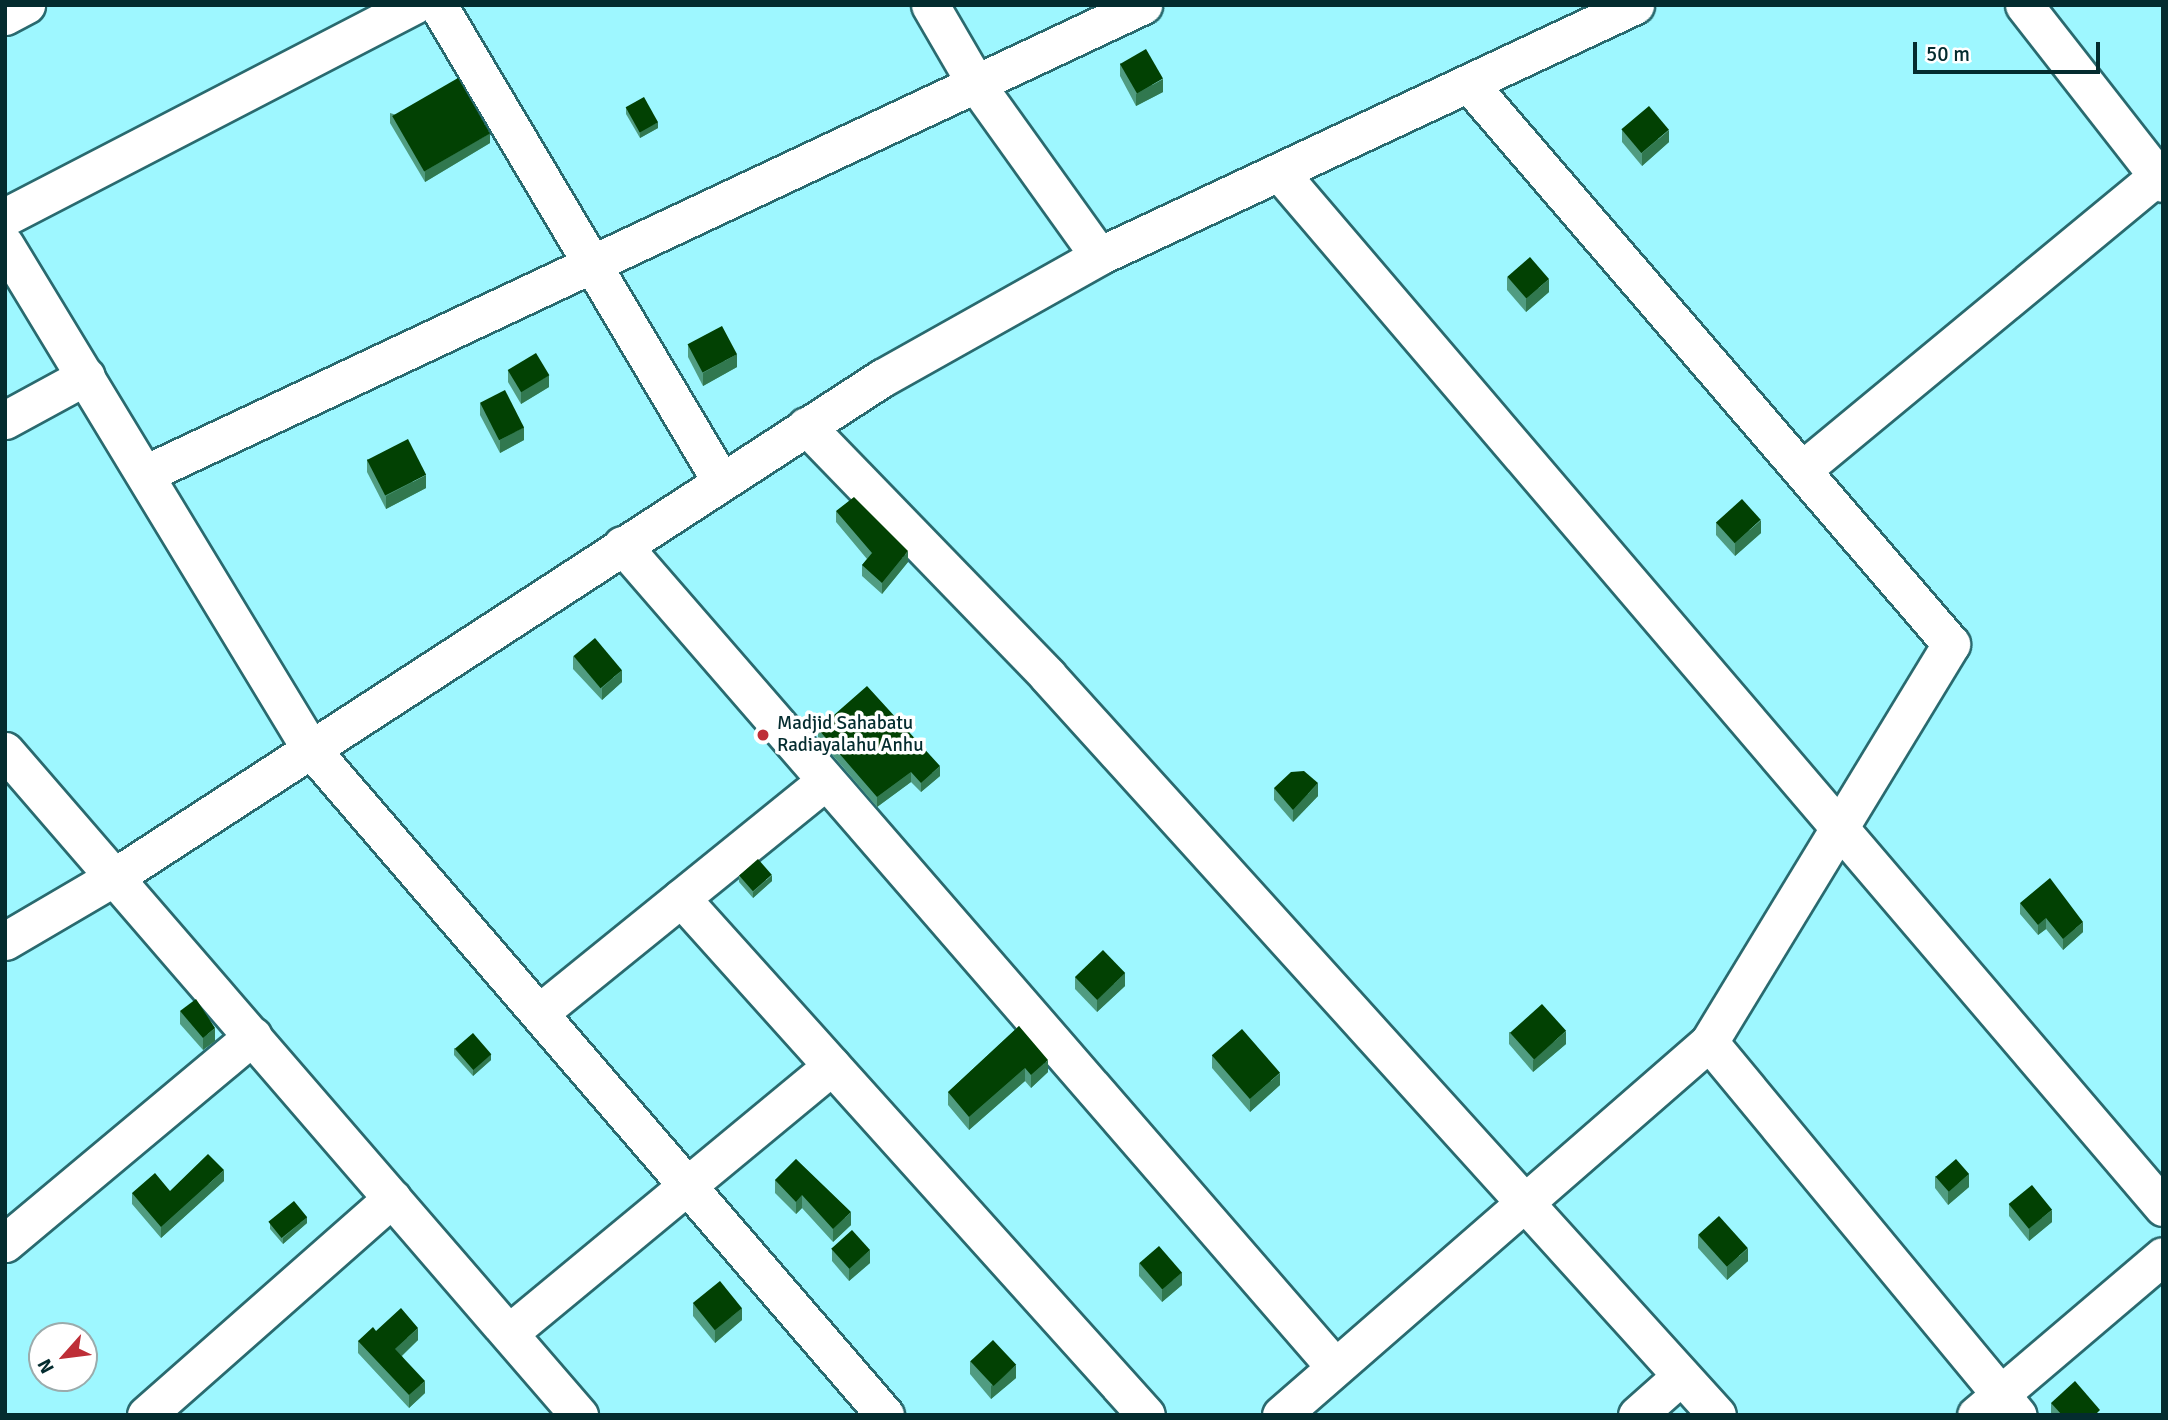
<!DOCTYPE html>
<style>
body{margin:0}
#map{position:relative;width:2168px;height:1420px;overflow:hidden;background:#9ef7ff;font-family:Signika,sans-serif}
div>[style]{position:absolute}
.roads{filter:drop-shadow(2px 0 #2a6a6f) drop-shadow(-2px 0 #2a6a6f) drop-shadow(0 2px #2a6a6f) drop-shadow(0 -2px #2a6a6f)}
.minor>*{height:37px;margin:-18.5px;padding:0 18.5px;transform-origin:18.5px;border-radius:18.5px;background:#fff}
.wall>*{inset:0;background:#509c81}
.shaded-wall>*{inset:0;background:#31784f}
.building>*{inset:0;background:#024103;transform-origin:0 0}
.dots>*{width:19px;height:19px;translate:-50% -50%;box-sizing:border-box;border:4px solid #fff;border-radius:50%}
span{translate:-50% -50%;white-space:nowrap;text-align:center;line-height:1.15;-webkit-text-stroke:7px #fff;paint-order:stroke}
.poi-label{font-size:19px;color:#042c2f}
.left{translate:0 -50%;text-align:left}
.frame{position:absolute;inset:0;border:7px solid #042c2f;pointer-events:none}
.north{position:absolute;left:28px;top:1322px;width:70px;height:70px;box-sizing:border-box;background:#fff;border:2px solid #9babac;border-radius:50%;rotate:242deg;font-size:19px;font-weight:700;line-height:28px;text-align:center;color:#042c2f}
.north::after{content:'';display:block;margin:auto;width:24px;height:32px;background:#be2e37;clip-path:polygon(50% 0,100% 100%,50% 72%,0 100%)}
.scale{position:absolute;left:1913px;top:42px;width:187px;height:32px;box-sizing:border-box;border:4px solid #042c2f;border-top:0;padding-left:9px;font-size:21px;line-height:24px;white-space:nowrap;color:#042c2f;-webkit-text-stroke:5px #fff;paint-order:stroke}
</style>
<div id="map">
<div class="roads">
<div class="minor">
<i style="left:438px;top:5px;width:554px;rotate:59.27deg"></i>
<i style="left:930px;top:5px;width:91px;rotate:59.8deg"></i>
<i style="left:976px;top:84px;width:211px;rotate:54.4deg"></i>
<i style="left:2024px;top:5px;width:226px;rotate:52deg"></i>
<i style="left:5px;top:16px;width:24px;rotate:-28deg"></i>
<i style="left:1280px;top:173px;width:1360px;rotate:49.5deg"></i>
<i style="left:5px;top:217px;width:461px;rotate:-27.4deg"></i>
<i style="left:5px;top:245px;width:588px;rotate:58.77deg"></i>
<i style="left:310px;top:748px;width:881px;rotate:49.24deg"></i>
<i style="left:5px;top:420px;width:92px;rotate:-28.5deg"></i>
<i style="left:806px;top:426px;width:347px;rotate:45.9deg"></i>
<i style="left:1047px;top:675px;width:998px;rotate:47.84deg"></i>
<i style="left:1802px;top:470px;width:461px;rotate:-39.6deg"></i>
<i style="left:145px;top:474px;width:1103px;rotate:-25.17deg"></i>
<i style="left:622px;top:545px;width:1088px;rotate:49.06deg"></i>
<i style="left:5px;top:751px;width:878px;rotate:49.16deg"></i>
<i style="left:681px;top:898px;width:695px;rotate:48.03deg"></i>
<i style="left:5px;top:941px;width:129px;rotate:-30.4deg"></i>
<i style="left:116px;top:876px;width:914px;rotate:-33.03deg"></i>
<i style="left:882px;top:378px;width:249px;rotate:-29.3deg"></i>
<i style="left:1099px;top:256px;width:592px;rotate:-25.09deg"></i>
<i style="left:539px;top:1013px;width:367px;rotate:-39deg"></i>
<i style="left:1709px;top:1042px;width:484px;rotate:50.4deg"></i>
<i style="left:5px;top:1243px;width:323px;rotate:-39.9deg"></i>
<i style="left:509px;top:1333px;width:419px;rotate:-39.6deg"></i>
<i style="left:146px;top:1415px;width:328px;rotate:-41.4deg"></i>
<i style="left:1281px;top:1415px;width:568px;rotate:-41.07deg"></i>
<i style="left:1709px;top:1042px;width:466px;rotate:-58.7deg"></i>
<i style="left:1951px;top:644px;width:737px;rotate:-130.71deg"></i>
<i style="left:1637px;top:1415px;width:59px;rotate:-41.6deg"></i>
<i style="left:1976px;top:1415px;width:245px;rotate:-40.4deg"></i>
</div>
</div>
<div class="wall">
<i style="clip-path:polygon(1120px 63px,1163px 92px,1136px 106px,1120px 76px)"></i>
<i style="clip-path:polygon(626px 107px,658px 128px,640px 138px,626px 114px)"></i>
<i style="clip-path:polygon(390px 113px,490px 143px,425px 182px,390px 123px)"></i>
<i style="clip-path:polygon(1622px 130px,1669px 142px,1642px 166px,1622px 142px)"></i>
<i style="clip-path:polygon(1507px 277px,1549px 292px,1526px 312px,1507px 290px)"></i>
<i style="clip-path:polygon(688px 345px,737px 367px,703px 386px,688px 357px)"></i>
<i style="clip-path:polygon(508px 370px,549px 387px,521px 404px,508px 382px)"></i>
<i style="clip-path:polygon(480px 403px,524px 440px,500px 453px,480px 415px)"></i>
<i style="clip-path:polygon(367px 459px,426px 488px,386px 509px,367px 472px)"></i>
<i style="clip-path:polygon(836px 511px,908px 562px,882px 594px,862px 576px,862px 565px,867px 559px,836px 522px)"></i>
<i style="clip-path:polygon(1716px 522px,1761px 533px,1735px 556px,1716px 535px)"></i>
<i style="clip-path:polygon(573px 656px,622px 682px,602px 700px,573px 669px)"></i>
<i style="clip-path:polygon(818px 729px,940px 776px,921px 792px,911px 782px,877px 807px,818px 738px)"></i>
<i style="clip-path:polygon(1274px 788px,1318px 796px,1293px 822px,1274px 800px)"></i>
<i style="clip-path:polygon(739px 876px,772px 881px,753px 898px,739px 882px)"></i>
<i style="clip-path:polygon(2020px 903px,2083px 932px,2063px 950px,2046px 929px,2038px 935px,2020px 914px)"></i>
<i style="clip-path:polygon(1075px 977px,1125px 986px,1097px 1012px,1075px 989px)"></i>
<i style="clip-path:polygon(180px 1011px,215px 1041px,203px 1050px,180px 1024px)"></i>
<i style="clip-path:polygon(1019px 1026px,1048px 1072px,1031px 1088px,1025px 1081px,969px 1130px,948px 1105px,948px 1092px)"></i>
<i style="clip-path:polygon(1509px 1032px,1566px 1044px,1533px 1072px,1509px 1044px)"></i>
<i style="clip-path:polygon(454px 1048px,491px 1060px,473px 1076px,454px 1055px)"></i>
<i style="clip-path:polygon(1212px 1055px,1280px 1085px,1250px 1112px,1212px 1068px)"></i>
<i style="clip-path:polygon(796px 1159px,851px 1225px,833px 1242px,802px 1208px,796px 1214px,775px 1193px,775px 1180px)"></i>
<i style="clip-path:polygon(1935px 1176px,1969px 1187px,1948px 1205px,1935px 1188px)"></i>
<i style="clip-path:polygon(224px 1181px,161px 1238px,132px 1204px,132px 1193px,170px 1191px)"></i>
<i style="clip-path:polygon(2009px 1204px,2052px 1222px,2029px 1241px,2009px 1216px)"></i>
<i style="clip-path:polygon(270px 1223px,307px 1223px,283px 1244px,270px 1229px)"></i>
<i style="clip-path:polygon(1698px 1235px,1748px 1261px,1727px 1280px,1698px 1248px)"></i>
<i style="clip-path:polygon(832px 1249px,870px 1263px,849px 1281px,832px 1261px)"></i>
<i style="clip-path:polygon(1139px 1263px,1182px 1285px,1162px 1302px,1139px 1276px)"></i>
<i style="clip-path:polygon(693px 1304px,742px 1320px,715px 1343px,693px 1316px)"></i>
<i style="clip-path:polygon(376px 1331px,418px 1340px,402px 1356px,425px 1393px,409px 1408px,358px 1353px,358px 1341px)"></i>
<i style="clip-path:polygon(970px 1361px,1016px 1378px,991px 1399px,970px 1374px)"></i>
<i style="clip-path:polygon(2051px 1403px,2100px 1415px,2051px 1415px)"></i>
</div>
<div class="shaded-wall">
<i style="clip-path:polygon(1163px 79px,1163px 92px,1136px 106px,1136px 94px)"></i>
<i style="clip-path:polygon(658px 122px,658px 128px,640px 138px,640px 131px)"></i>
<i style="clip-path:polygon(1669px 130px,1669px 142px,1642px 166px,1642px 153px)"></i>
<i style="clip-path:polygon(490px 133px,490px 143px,425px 182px,425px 171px)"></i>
<i style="clip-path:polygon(1549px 279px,1549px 292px,1526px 312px,1526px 299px)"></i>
<i style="clip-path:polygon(737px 354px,737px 367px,703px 386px,703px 373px)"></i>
<i style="clip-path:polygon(549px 375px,549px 387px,521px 404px,521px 391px)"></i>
<i style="clip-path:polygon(524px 427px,524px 440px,500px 453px,500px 440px)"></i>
<i style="clip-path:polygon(426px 475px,426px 488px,386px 509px,386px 496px)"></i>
<i style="clip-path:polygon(1761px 520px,1761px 533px,1735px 556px,1735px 543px)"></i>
<i style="clip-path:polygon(908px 551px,908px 562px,882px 594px,882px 583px)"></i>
<i style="clip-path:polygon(622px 670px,622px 682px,602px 700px,602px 688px)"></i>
<i style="clip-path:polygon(940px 766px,940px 776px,921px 792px,921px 783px)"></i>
<i style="clip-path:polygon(911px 772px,911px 782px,877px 807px,877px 797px)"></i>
<i style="clip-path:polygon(1318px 783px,1318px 796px,1293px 822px,1293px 810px)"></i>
<i style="clip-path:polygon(772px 875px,772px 881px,753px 898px,753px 892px)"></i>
<i style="clip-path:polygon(2046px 918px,2046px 929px,2038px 935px,2038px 925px)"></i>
<i style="clip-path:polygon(2083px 922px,2083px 932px,2063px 950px,2063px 939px)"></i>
<i style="clip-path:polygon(1125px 973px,1125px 986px,1097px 1012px,1097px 1000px)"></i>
<i style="clip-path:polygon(215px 1028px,215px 1041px,203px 1050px,203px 1038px)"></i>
<i style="clip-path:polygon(1566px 1031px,1566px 1044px,1533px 1072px,1533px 1060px)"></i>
<i style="clip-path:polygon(491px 1054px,491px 1060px,473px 1076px,473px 1069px)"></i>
<i style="clip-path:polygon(1048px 1060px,1048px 1072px,1031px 1088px,1031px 1075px)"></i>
<i style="clip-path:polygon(1025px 1068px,1025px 1081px,969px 1130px,969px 1117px)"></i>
<i style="clip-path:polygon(1280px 1073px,1280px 1085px,1250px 1112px,1250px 1099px)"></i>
<i style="clip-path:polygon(224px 1170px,224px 1181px,161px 1238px,161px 1227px)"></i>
<i style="clip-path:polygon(1969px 1174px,1969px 1187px,1948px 1205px,1948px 1192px)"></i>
<i style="clip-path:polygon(802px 1195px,802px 1208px,796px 1214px,796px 1202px)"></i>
<i style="clip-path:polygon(2052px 1210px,2052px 1222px,2029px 1241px,2029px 1228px)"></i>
<i style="clip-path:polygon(851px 1212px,851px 1225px,833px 1242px,833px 1229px)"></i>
<i style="clip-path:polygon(307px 1217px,307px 1223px,283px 1244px,283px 1238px)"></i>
<i style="clip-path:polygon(1748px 1248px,1748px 1261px,1727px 1280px,1727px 1267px)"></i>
<i style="clip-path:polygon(870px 1250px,870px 1263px,849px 1281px,849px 1268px)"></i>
<i style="clip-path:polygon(1182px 1272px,1182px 1285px,1162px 1302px,1162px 1290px)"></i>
<i style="clip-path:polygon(742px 1308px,742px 1320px,715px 1343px,715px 1330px)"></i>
<i style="clip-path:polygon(418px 1328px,418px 1340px,395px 1362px,395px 1349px)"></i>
<i style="clip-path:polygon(1016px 1365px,1016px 1378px,991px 1399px,991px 1386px)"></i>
<i style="clip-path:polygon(425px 1381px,425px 1393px,409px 1408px,409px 1395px)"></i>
</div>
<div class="building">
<i style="left:1146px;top:49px;width:34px;height:30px;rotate:60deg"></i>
<i style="left:458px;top:78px;width:64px;height:76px;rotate:60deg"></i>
<i style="left:644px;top:97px;width:29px;height:21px;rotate:61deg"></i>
<i style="left:1649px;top:106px;width:31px;height:36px;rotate:50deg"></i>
<i style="left:1530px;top:257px;width:29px;height:30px;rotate:49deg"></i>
<i style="left:722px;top:326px;width:32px;height:39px;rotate:62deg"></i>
<i style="left:536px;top:353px;width:26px;height:33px;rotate:59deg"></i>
<i style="left:505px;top:390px;width:42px;height:28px;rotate:63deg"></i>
<i style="left:408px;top:439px;width:40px;height:46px;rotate:63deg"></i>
<i style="clip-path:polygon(854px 497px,908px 551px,882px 583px,862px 565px,872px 553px,836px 511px)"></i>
<i style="left:1742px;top:499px;width:28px;height:35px;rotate:48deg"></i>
<i style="left:595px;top:638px;width:42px;height:28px;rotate:50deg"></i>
<i style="clip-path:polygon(867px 686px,940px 766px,921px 783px,911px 772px,877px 797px,818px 729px)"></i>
<i style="clip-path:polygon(1304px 771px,1318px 783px,1293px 810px,1274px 788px,1291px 772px)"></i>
<i style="left:758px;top:859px;width:21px;height:25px;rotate:49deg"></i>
<i style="clip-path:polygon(2050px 878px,2083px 922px,2063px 939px,2046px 918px,2038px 925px,2020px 903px)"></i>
<i style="left:1103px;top:950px;width:32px;height:39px;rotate:46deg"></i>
<i style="clip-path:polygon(196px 999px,215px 1028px,203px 1038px,180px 1011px)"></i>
<i style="left:1542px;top:1004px;width:36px;height:43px;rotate:48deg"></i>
<i style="clip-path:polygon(1019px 1026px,1048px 1060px,1031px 1075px,1025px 1068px,969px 1117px,948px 1092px)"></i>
<i style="left:1242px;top:1029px;width:58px;height:40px;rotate:49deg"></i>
<i style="left:473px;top:1033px;width:28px;height:24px;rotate:49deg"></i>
<i style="clip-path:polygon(208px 1154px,224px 1170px,161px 1227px,132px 1193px,155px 1173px,170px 1191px)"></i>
<i style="clip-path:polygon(796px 1159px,851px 1212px,833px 1229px,802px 1195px,796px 1202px,775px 1180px)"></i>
<i style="left:1956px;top:1159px;width:20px;height:27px;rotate:49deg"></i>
<i style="left:2032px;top:1185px;width:32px;height:30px;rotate:51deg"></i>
<i style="left:294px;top:1201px;width:21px;height:33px;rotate:51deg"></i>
<i style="left:1719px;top:1216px;width:43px;height:28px;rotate:48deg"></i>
<i style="left:852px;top:1230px;width:27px;height:28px;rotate:48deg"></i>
<i style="left:1159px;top:1246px;width:35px;height:26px;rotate:49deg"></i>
<i style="left:720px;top:1281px;width:35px;height:35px;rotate:51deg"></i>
<i style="clip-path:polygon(401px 1308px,418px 1328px,395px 1349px,425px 1381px,409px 1395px,358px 1341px,373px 1327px,376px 1331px)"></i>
<i style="left:993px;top:1340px;width:34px;height:31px;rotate:47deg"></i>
<i style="clip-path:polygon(2075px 1381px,2100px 1410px,2095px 1415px,2062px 1415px,2051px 1403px)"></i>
</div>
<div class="dots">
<i style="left:763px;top:735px;background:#be2e37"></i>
</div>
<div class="poi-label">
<span class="left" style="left:777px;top:735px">Madjid Sahabatu<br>Radiayalahu Anhu</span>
</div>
<div class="frame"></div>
<div class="north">N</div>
<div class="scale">50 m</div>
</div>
